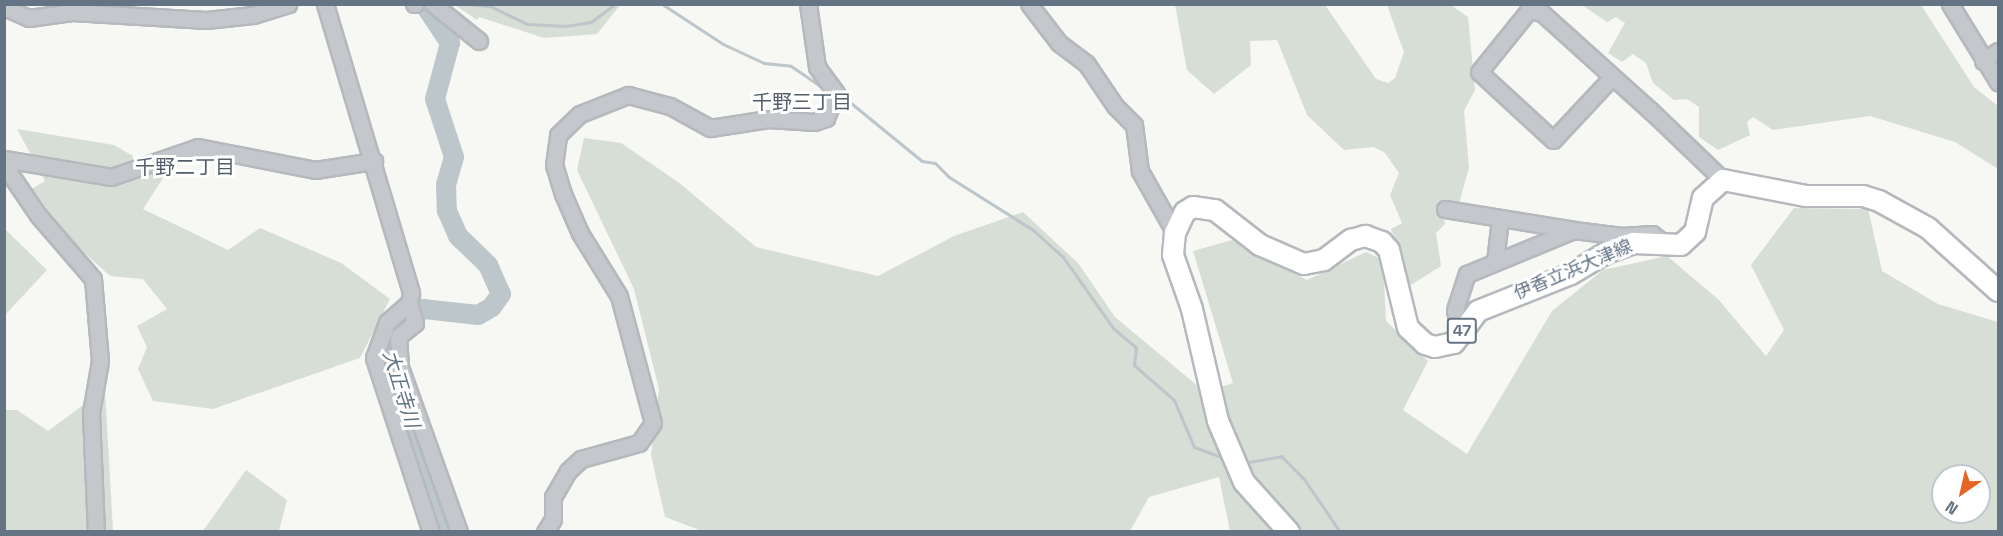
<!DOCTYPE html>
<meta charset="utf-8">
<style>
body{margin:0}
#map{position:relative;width:2003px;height:536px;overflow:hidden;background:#f7f7f4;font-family:"Space Grotesk","Noto Sans JP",sans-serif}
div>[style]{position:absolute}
.green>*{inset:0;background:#d7ded5}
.stream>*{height:3px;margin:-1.5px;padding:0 1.5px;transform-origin:1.5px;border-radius:1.5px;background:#bcc6cb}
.river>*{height:20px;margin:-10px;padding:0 10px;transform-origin:10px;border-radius:10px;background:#bcc6cb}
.roads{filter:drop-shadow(2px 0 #b5b9bd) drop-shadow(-2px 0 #b5b9bd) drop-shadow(0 2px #b5b9bd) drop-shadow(0 -2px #b5b9bd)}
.minor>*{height:15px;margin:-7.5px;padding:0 7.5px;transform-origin:7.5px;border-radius:7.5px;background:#c4c7cb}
.major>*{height:20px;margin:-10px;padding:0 10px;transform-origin:10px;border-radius:10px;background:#fff}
span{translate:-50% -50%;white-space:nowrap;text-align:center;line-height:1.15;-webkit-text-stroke:6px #fff;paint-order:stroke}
.shield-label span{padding:2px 4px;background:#fff;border:2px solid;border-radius:4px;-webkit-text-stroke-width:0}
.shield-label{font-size:16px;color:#657485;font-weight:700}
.street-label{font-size:18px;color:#657485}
.neighbourhood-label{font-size:20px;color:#545e6a}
.water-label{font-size:20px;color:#617682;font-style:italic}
.frame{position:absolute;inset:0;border:6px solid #657485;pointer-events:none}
.north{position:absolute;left:1931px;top:464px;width:60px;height:60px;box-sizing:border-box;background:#fff;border:2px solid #c1c7ce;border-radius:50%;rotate:214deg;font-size:16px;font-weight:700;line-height:24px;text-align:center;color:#657485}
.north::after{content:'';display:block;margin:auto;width:21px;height:27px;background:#e66525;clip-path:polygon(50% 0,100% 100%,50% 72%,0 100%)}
</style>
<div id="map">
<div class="green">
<i style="clip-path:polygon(455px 5px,620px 5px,597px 34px,544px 38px,479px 17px,477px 20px)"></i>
<i style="clip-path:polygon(1175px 5px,1325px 5px,1376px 79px,1388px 83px,1395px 78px,1404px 52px,1387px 5px,1451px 5px,1468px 17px,1475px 90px,1464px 111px,1469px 167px,1459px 204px,1438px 201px,1445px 224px,1436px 233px,1441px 266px,1411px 285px,1396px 275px,1400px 253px,1391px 229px,1402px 223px,1390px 195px,1399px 173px,1385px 153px,1374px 147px,1344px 150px,1307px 115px,1277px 40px,1250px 41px,1251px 65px,1214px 94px,1187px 70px)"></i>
<i style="clip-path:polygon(1582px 5px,1921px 5px,1974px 87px,1998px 106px,1998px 169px,1955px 142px,1870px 116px,1773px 130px,1753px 117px,1747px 122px,1750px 135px,1718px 150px,1699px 137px,1699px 107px,1687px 99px,1674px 100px,1653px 83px,1646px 63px,1633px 54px,1622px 62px,1608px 53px,1625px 23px,1616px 17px,1607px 22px)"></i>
<i style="clip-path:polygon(17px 129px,114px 145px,165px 175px,143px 209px,228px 250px,260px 228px,341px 263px,390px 299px,360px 358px,213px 409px,153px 401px,138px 369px,147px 347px,137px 326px,167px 309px,143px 279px,110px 276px,67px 237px,32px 189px,45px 181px)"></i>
<i style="clip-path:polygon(evenodd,584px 138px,621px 143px,678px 182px,756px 247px,878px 276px,954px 236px,1023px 212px,1078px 263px,1115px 317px,1205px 392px,1233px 383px,1193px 251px,1232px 240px,1307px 280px,1366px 252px,1383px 260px,1386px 321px,1428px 361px,1403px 410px,1467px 454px,1552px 311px,1603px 270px,1667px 256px,1718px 299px,1766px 356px,1784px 330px,1751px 265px,1794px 208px,1868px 209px,1882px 271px,1938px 304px,1998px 322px,1998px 531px,1230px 531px,1219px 477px,1149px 497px,1130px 531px,702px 531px,665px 517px,651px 455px,659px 389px,634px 289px,577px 170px,584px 138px,1943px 476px,1979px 476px,1979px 512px,1943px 512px,1943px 476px)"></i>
<i style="clip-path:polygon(5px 229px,47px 270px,5px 315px,4px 315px)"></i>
<i style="clip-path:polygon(105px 389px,113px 531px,5px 532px,5px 410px,17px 410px,48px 431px)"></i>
<i style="clip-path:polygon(246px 470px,287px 500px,279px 531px,203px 531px)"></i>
</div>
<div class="stream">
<i style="left:467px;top:4px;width:23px;rotate:5deg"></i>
<i style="left:490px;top:6px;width:41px;rotate:25.9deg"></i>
<i style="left:527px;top:24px;width:39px;rotate:3deg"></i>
<i style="left:566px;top:26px;width:25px;rotate:-9deg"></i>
<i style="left:591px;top:22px;width:30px;rotate:-37deg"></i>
<i style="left:662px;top:4px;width:73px;rotate:33.3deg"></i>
<i style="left:723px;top:44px;width:45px;rotate:24.9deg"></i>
<i style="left:764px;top:63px;width:27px;rotate:6deg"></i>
<i style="left:791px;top:66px;width:42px;rotate:34.4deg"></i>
<i style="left:841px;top:95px;width:104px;rotate:39.2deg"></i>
<i style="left:922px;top:161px;width:13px;rotate:9deg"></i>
<i style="left:935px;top:163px;width:20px;rotate:45deg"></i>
<i style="left:949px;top:177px;width:99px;rotate:32.2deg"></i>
<i style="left:1033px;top:230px;width:40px;rotate:42deg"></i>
<i style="left:1063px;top:257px;width:87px;rotate:54.8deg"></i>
<i style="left:1113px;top:328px;width:30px;rotate:40deg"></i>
<i style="left:1136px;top:347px;width:18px;rotate:96deg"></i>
<i style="left:1134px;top:365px;width:53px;rotate:41.2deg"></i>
<i style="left:1174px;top:400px;width:51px;rotate:66.9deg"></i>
<i style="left:1194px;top:447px;width:33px;rotate:20deg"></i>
<i style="left:1243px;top:463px;width:39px;rotate:-10deg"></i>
<i style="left:1281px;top:456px;width:33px;rotate:45deg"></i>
<i style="left:1304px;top:479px;width:64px;rotate:55.8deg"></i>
</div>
<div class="river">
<i style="left:424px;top:4px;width:47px;rotate:56.3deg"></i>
<i style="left:450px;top:43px;width:58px;rotate:105deg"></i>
<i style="left:435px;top:99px;width:61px;rotate:71.9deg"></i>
<i style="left:454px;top:157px;width:29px;rotate:106deg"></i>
<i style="left:446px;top:185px;width:26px;rotate:88deg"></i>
<i style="left:447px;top:211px;width:27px;rotate:66deg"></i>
<i style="left:458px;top:236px;width:42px;rotate:44deg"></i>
<i style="left:488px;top:265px;width:32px;rotate:66deg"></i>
<i style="left:501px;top:294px;width:16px;rotate:125deg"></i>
<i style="left:492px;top:307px;width:16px;rotate:150deg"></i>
<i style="left:478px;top:315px;width:54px;rotate:-173.7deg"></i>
<i style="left:424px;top:309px;width:21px;rotate:155deg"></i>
<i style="left:405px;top:318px;width:31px;rotate:128deg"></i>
<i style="left:386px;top:342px;width:200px;rotate:72.2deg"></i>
</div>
<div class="roads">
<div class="minor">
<i style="left:325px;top:4px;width:302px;rotate:73.4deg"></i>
<i style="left:411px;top:293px;width:10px;rotate:101deg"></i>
<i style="left:409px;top:303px;width:21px;rotate:73deg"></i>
<i style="left:415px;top:323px;width:22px;rotate:141deg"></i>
<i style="left:398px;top:337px;width:30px;rotate:86deg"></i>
<i style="left:400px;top:367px;width:175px;rotate:70.3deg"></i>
<i style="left:414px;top:4px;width:1px"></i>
<i style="left:433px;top:4px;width:59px;rotate:38.8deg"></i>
<i style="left:1029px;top:4px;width:49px;rotate:52.4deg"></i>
<i style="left:1059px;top:43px;width:34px;rotate:37deg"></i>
<i style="left:1086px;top:63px;width:52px;rotate:56deg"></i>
<i style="left:1115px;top:106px;width:27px;rotate:45deg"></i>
<i style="left:1134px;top:125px;width:46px;rotate:82.6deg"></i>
<i style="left:1140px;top:171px;width:71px;rotate:60.6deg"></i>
<i style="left:1950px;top:4px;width:92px;rotate:58.4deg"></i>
<i style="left:4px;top:7px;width:27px;rotate:24deg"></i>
<i style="left:29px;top:18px;width:43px;rotate:-7.9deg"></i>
<i style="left:72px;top:12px;width:134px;rotate:3.4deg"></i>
<i style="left:206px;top:20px;width:47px;rotate:-6.1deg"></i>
<i style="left:253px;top:15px;width:37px;rotate:-17deg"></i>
<i style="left:1983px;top:61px;width:18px;rotate:-34deg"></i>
<i style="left:1612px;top:77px;width:86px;rotate:133.1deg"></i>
<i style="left:1553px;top:140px;width:100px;rotate:-137.4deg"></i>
<i style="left:1479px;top:72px;width:80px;rotate:-51.1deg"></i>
<i style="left:1529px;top:10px;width:13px;rotate:13deg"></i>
<i style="left:1542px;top:13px;width:147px;rotate:42deg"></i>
<i style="left:1651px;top:111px;width:100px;rotate:43.8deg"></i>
<i style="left:4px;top:159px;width:109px;rotate:9.5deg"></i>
<i style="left:111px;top:177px;width:92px;rotate:-19deg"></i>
<i style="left:198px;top:147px;width:119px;rotate:11.1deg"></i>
<i style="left:315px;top:170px;width:60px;rotate:-8.7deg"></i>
<i style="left:4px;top:165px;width:60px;rotate:55.8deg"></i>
<i style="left:38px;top:215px;width:84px;rotate:49.3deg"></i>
<i style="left:93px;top:279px;width:82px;rotate:85.1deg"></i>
<i style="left:100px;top:361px;width:53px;rotate:99.8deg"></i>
<i style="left:91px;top:413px;width:119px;rotate:87.6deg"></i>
<i style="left:1445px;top:209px;width:131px;rotate:9.2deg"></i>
<i style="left:1574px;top:230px;width:48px;rotate:7.1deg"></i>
<i style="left:1622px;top:236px;width:30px;rotate:-4deg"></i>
<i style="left:1652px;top:234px;width:10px;rotate:37deg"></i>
<i style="left:1495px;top:262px;width:43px;rotate:-83.4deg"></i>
<i style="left:409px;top:303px;width:29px;rotate:139deg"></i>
<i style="left:387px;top:322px;width:38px;rotate:110deg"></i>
<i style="left:374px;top:358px;width:183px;rotate:71.9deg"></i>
<i style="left:1459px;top:335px;width:25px;rotate:-99deg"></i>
<i style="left:1455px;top:310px;width:38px;rotate:-72deg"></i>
<i style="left:1467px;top:274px;width:116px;rotate:-22.4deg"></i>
<i style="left:545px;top:532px;width:15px;rotate:-58deg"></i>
<i style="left:553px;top:519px;width:22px;rotate:-90deg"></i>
<i style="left:553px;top:497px;width:30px;rotate:-60deg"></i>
<i style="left:568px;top:471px;width:18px;rotate:-43deg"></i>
<i style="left:581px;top:459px;width:60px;rotate:-15.4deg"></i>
<i style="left:639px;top:443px;width:24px;rotate:-55deg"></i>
<i style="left:653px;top:423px;width:131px;rotate:-105deg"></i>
<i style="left:619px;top:296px;width:74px;rotate:-121.8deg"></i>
<i style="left:580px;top:233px;width:43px;rotate:-113.6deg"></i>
<i style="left:563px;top:194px;width:30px;rotate:-107deg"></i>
<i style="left:554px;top:165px;width:30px;rotate:-82deg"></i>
<i style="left:558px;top:135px;width:30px;rotate:-44deg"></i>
<i style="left:580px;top:114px;width:52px;rotate:-21.6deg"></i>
<i style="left:628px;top:95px;width:43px;rotate:14.7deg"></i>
<i style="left:670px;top:106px;width:46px;rotate:28.8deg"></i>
<i style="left:710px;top:128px;width:59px;rotate:-8.8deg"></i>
<i style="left:768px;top:119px;width:46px;rotate:3.7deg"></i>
<i style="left:814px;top:122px;width:13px;rotate:-18deg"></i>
<i style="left:826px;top:118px;width:27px;rotate:-68deg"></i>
<i style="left:836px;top:93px;width:32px;rotate:-126deg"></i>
<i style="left:817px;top:67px;width:64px;rotate:-98.1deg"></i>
</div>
<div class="major">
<i style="left:1289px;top:532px;width:67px;rotate:-132deg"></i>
<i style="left:1244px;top:482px;width:66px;rotate:-113.1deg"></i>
<i style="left:1218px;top:421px;width:115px;rotate:-103.1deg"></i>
<i style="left:1192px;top:309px;width:57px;rotate:-109.4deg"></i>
<i style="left:1173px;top:255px;width:22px;rotate:-85deg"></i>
<i style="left:1175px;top:233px;width:23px;rotate:-65deg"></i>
<i style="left:1185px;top:212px;width:9px;rotate:-32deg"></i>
<i style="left:1193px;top:207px;width:22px;rotate:8deg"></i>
<i style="left:1215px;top:210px;width:57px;rotate:37.9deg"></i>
<i style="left:1260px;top:245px;width:48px;rotate:23.4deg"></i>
<i style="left:1304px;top:264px;width:20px;rotate:-11deg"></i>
<i style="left:1324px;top:260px;width:34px;rotate:-37deg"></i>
<i style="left:1351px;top:240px;width:15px;rotate:-16deg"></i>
<i style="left:1365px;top:236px;width:18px;rotate:19deg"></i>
<i style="left:1382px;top:242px;width:11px;rotate:49deg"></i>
<i style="left:1389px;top:250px;width:80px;rotate:76.3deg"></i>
<i style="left:1408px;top:328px;width:23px;rotate:43deg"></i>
<i style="left:1425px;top:344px;width:10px;rotate:17deg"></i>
<i style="left:1435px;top:347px;width:19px;rotate:-12deg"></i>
<i style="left:1454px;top:343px;width:40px;rotate:-53deg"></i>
<i style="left:1478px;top:311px;width:100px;rotate:-21.7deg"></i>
<i style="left:1571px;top:274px;width:41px;rotate:-31deg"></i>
<i style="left:1606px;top:253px;width:30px;rotate:-20deg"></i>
<i style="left:1634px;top:243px;width:47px;rotate:2.4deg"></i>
<i style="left:1681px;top:245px;width:19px;rotate:-43deg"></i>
<i style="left:1695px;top:232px;width:35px;rotate:-77deg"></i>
<i style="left:1703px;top:198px;width:27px;rotate:-42deg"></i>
<i style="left:1723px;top:180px;width:85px;rotate:10.9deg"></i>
<i style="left:1806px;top:196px;width:57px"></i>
<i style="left:1863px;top:196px;width:17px;rotate:17deg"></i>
<i style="left:1879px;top:201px;width:56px;rotate:28.9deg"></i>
<i style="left:1928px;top:228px;width:94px;rotate:42deg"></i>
</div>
</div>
<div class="shield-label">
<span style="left:1462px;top:331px">47</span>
</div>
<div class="street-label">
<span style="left:1573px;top:270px;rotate:-23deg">伊香立浜大津線</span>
</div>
<div class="neighbourhood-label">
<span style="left:802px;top:102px">千野三丁目</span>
<span style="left:185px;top:167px">千野二丁目</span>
</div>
<div class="water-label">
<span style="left:401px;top:389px;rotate:73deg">大正寺川</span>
</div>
<div class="frame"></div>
<div class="north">N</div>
</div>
